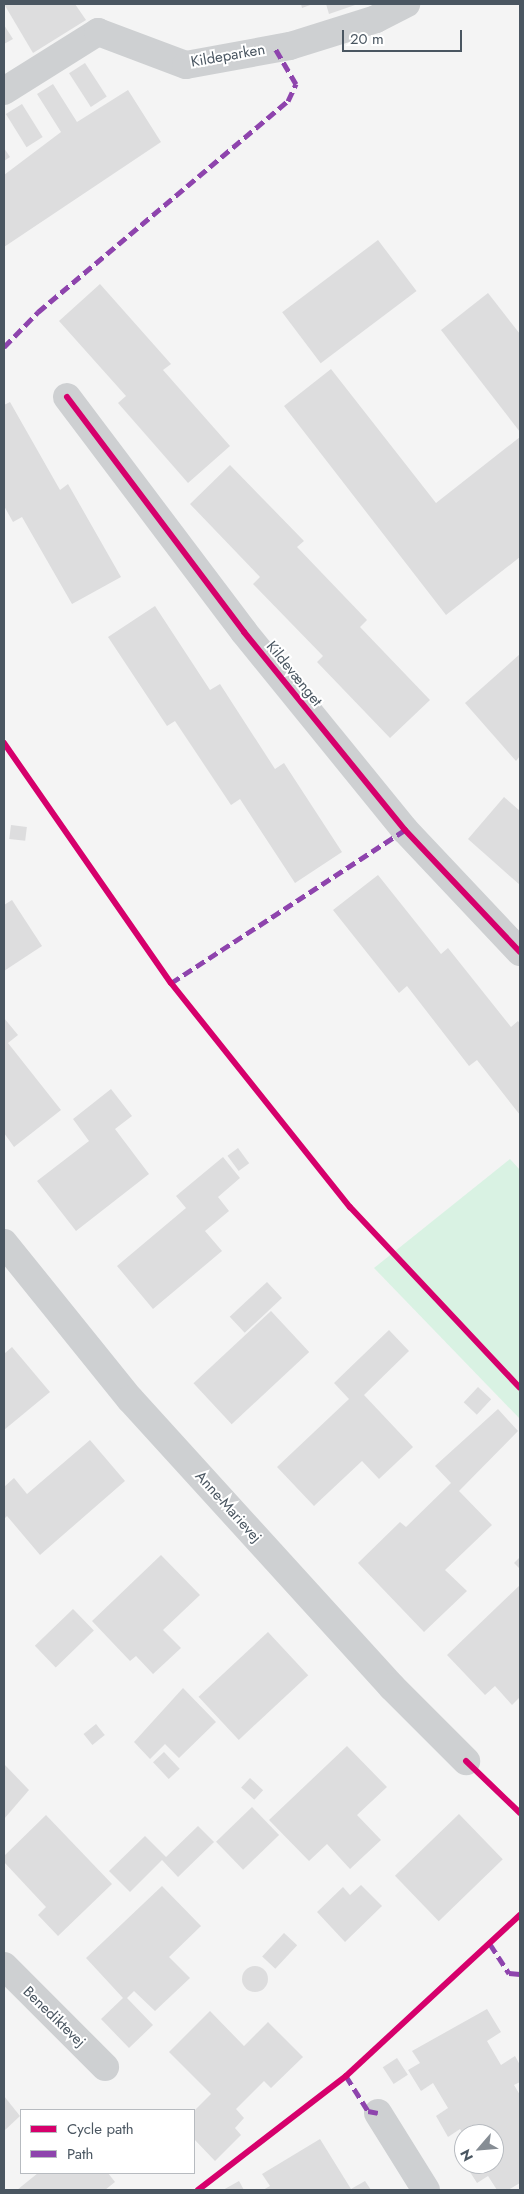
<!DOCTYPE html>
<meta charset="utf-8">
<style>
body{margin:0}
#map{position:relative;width:524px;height:2194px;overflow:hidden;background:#f4f4f4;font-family:Jost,sans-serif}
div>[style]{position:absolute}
.green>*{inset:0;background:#d9f2e3}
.building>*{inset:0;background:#ddddde;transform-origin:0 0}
.round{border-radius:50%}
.minor>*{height:28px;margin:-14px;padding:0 14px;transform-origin:14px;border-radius:14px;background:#ced0d2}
.quiet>*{height:5px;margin-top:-2.5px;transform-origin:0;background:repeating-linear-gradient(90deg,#8e44ad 0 10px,transparent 0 15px)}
.cycleway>*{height:6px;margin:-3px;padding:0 3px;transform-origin:3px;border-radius:3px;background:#d6006c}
span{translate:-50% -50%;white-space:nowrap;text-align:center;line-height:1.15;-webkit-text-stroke:4px #fff;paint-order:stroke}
.street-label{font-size:15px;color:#4a5661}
.frame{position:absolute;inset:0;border:5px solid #4a5661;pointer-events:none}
.legend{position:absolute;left:20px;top:2109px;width:175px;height:65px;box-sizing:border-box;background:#fff;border:1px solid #b7bbc0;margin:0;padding:6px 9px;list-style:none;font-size:15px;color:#4a5661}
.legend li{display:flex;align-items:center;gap:10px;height:25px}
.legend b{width:25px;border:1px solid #b7bbc0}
.north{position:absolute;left:454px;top:2124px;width:50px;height:50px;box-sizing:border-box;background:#fff;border:1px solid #b7bbc0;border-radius:50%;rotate:243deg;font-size:14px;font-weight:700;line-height:20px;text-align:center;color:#4a5661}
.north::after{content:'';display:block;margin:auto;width:18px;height:22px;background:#868d94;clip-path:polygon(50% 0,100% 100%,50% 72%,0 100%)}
.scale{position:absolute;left:342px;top:30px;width:120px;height:22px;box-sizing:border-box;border:2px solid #4a5661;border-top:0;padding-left:6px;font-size:15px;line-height:18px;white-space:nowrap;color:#4a5661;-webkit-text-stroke:4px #fff;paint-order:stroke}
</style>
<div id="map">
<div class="green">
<i style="clip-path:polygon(510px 1159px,520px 1170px,520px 1419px,374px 1268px)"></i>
</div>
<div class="building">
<i style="clip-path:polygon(4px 4px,75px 4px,86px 20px,33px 53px)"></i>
<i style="clip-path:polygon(301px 4px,313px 4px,302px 8px)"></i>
<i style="clip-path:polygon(326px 4px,358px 4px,329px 14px)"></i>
<i style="clip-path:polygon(4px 25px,13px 39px,4px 44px)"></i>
<i style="left:85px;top:63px;width:40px;height:19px;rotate:57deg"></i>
<i style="clip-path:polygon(53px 84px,77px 122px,128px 90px,161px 142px,4px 247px,4px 175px,61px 132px,37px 94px)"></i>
<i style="left:22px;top:104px;width:39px;height:19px;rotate:58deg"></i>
<i style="clip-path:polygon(4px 148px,10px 157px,4px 161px)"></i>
<i style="left:378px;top:240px;width:64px;height:120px;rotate:53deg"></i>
<i style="clip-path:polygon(100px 284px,171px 364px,163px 370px,230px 446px,188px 483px,118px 403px,126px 396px,59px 321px)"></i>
<i style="clip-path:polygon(488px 293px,520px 334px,520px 432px,441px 330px)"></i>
<i style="clip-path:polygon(331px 369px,436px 503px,520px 437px,520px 557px,446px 615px,284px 406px)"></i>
<i style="clip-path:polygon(10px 402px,60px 490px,68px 484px,121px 577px,72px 604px,22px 517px,13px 522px,4px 506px,4px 405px)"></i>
<i style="clip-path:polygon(230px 465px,304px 541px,297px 547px,367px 620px,360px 627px,430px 700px,390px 738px,317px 662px,323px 656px,253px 584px,260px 577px,190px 504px)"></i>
<i style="clip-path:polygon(155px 606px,210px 690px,220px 684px,275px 769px,284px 763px,342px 852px,295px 883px,240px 799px,231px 805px,175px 721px,167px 726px,108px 637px)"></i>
<i style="clip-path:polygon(520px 654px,520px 756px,516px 761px,465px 703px)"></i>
<i style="clip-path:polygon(504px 797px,520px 811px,520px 885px,468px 839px)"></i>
<i style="left:11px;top:825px;width:16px;height:14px;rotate:7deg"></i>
<i style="clip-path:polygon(378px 875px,441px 954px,448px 948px,511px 1027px,518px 1021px,520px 1024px,520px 1115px,477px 1060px,469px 1066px,407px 986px,399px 993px,333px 910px)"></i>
<i style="clip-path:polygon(12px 900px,42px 946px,4px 971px,4px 905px)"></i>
<i style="clip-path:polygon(4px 1018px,18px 1035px,8px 1043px,61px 1110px,14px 1147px,4px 1133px)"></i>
<i style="clip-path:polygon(111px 1089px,132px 1116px,115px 1129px,149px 1174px,76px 1231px,37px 1181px,89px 1141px,73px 1119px)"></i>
<i style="left:238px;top:1148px;width:19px;height:13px;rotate:54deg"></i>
<i style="clip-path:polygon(223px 1157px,240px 1178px,218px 1197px,229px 1211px,205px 1231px,222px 1251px,153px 1309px,117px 1266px,186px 1208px,176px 1196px)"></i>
<i style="left:267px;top:1282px;width:22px;height:51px;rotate:47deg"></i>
<i style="left:271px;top:1311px;width:56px;height:106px;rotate:47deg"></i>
<i style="clip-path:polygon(389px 1330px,409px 1351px,364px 1395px,413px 1447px,379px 1479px,362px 1461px,314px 1506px,277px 1467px,349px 1399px,334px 1383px)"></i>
<i style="clip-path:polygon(12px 1347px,50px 1392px,4px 1430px,4px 1354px)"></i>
<i style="left:478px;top:1387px;width:18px;height:21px;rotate:43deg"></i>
<i style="clip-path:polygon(498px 1409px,518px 1431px,459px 1491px,492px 1525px,445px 1570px,467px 1591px,424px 1632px,358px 1563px,400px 1522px,406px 1527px,451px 1483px,435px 1466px)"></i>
<i style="clip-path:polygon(90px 1440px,125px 1481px,40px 1555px,7px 1516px,4px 1519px,4px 1487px,14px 1478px,27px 1494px)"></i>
<i style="clip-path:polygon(161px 1555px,200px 1595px,163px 1630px,181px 1648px,153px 1674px,136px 1656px,130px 1661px,92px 1621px)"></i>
<i style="clip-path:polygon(520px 1557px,520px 1569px,514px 1563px)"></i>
<i style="clip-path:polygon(520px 1585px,520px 1697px,512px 1705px,495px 1686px,485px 1695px,447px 1655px)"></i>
<i style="left:73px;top:1609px;width:30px;height:53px;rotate:46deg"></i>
<i style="left:268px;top:1632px;width:59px;height:95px;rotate:47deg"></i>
<i style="clip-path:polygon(183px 1688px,216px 1722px,179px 1758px,165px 1744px,150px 1759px,134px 1742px)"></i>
<i style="left:96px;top:1724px;width:14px;height:16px;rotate:51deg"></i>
<i style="clip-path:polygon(347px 1746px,387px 1787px,357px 1815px,381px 1840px,350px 1869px,327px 1844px,309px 1861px,269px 1820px)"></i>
<i style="left:164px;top:1752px;width:23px;height:15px;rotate:47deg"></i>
<i style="clip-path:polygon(4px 1764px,29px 1790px,4px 1819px)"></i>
<i style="left:250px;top:1778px;width:18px;height:13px;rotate:43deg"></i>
<i style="left:252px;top:1807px;width:39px;height:50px;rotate:46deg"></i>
<i style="left:459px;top:1814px;width:63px;height:89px;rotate:46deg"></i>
<i style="clip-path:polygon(46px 1815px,112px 1884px,58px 1936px,38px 1915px,46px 1907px,4px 1862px,4px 1856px)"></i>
<i style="clip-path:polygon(198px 1826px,214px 1842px,178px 1877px,162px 1860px,130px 1892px,109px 1871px,145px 1836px,166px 1857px)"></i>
<i style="clip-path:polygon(361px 1885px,382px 1906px,345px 1942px,317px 1912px,343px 1887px,350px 1895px)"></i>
<i style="clip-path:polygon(162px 1886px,201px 1926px,169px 1957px,190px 1978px,155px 2011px,134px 1991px,127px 1998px,153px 2025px,129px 2048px,101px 2019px,123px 1998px,86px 1958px)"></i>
<i style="left:284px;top:1933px;width:18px;height:32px;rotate:43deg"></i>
<i class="round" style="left:242px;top:1966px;width:26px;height:26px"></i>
<i style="clip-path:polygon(487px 2009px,501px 2032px,487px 2041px,501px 2065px,515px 2056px,520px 2065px,520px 2082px,514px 2085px,520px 2095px,520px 2183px,508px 2190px,497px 2190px,488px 2176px,477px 2183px,465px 2164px,494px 2164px,494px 2134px,463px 2134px,460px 2129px,448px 2137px,436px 2116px,448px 2108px,433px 2083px,421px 2091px,408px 2070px,420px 2063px,412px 2051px)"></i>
<i style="clip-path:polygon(210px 2011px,244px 2046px,268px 2022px,303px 2057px,271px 2088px,264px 2081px,236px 2109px,244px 2118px,235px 2128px,241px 2135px,215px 2161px,194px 2139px,194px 2111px,211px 2094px,169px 2052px)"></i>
<i style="left:397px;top:2058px;width:20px;height:17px;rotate:57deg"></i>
<i style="clip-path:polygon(4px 2096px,20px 2116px,4px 2131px)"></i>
<i style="clip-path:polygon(320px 2139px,351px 2189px,365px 2181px,371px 2190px,263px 2190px,270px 2186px,262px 2174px)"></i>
<i style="clip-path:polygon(38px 2173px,108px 2173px,115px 2182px,105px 2190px,17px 2190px)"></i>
<i style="clip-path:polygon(239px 2181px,244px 2190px,223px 2190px)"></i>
</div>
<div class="minor">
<i style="left:4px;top:91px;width:111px;rotate:-32.1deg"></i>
<i style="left:98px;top:32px;width:94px;rotate:20.6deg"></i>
<i style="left:186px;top:65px;width:106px;rotate:-10.4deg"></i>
<i style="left:290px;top:46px;width:90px;rotate:-17.4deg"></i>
<i style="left:376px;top:19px;width:34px;rotate:-27deg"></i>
<i style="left:67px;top:397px;width:294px;rotate:53deg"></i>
<i style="left:244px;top:632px;width:255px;rotate:50.9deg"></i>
<i style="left:405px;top:830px;width:168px;rotate:46.7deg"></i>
<i style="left:4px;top:1243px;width:201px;rotate:51.1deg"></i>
<i style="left:130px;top:1399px;width:389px;rotate:47.7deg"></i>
<i style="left:392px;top:1687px;width:105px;rotate:45deg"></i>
<i style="left:4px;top:1966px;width:143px;rotate:45deg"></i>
<i style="left:378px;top:2113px;width:91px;rotate:58.1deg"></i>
</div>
<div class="quiet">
<i style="left:4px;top:347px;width:49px;rotate:-45.8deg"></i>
<i style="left:38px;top:312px;width:327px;rotate:-40.2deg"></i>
<i style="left:288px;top:101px;width:19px;rotate:-65deg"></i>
<i style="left:296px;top:84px;width:42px;rotate:-120.3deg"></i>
<i style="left:171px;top:983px;width:280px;rotate:-33.2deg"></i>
<i style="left:490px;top:1944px;width:35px;rotate:57deg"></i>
<i style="left:509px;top:1973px;width:11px;rotate:5deg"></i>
<i style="left:346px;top:2076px;width:41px;rotate:57.8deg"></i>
<i style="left:368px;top:2111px;width:10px;rotate:11deg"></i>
</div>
<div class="cycleway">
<i style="left:67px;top:397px;width:294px;rotate:53deg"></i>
<i style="left:244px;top:632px;width:255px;rotate:50.9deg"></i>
<i style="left:405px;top:830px;width:168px;rotate:46.7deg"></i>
<i style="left:4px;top:743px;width:292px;rotate:55.2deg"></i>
<i style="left:171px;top:983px;width:287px;rotate:51.4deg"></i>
<i style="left:350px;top:1207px;width:248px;rotate:46.8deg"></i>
<i style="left:466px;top:1761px;width:75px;rotate:43.9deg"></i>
<i style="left:198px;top:2190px;width:187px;rotate:-37.6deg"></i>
<i style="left:346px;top:2076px;width:237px;rotate:-42.8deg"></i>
</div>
<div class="street-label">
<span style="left:228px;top:56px;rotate:-10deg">Kildeparken</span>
<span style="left:294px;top:674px;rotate:51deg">Kildevænget</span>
<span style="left:228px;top:1507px;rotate:48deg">Anne-Marievej</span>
<span style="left:54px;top:2017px;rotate:44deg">Benediktevej</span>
</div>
<div class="frame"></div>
<ul class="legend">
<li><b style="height:6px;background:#d6006c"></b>Cycle path</li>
<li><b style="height:6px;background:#8e44ad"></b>Path</li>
</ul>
<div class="north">N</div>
<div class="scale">20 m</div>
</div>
